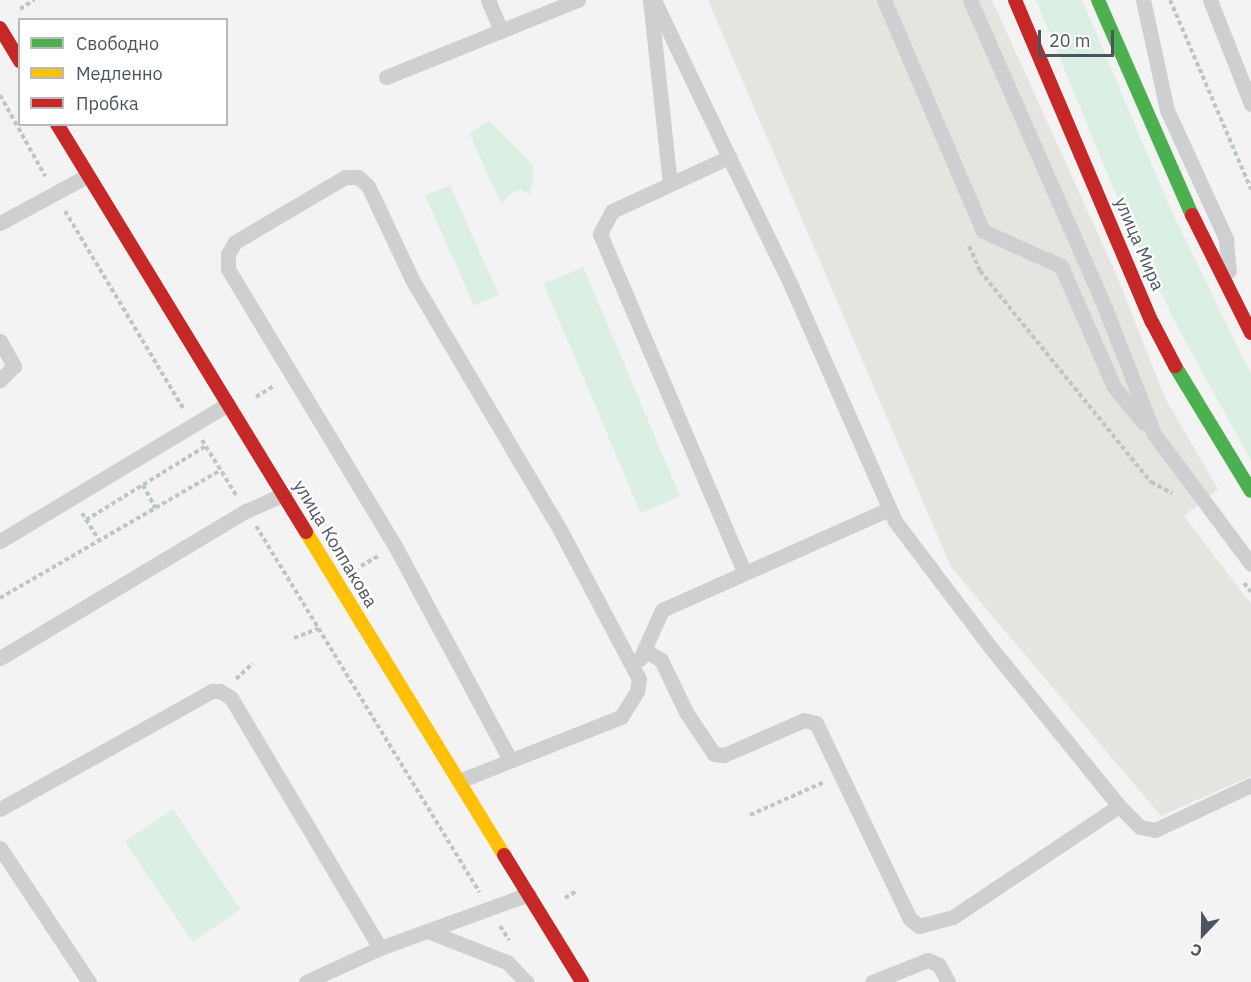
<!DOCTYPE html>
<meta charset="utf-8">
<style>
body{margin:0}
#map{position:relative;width:1251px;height:982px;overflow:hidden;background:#f4f3f3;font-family:"IBM Plex Sans",sans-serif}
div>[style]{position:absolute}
.commercial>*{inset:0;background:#e4e4e1}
.green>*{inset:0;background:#dcefe4;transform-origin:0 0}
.path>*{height:4px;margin-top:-2px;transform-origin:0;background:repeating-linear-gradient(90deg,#bdc6c3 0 4.5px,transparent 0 7.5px)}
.lane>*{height:15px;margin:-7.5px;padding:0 7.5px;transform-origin:7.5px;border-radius:7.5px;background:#cdcfd1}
.fast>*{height:14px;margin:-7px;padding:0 7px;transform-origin:7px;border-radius:7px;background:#4caf50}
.slow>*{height:14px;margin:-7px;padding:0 7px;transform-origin:7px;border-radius:7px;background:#ffc107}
.jam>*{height:14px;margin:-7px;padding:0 7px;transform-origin:7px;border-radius:7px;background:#c62828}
span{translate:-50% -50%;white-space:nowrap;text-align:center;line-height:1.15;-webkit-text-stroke:4.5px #fff;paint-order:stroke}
.street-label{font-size:18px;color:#4c555e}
.legend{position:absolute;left:18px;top:18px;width:210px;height:108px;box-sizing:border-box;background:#fff;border:2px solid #b7bbbf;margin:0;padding:8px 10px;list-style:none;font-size:18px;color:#4c555e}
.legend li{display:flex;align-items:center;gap:12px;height:30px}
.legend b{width:30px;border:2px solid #b7bbbf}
.north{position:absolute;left:1173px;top:904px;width:60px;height:60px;-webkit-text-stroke:4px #fff;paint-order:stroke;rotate:202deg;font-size:16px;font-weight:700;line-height:24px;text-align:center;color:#4c555e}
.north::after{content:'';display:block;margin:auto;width:21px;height:27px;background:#4c555e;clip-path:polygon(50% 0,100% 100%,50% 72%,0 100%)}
.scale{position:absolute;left:1038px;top:30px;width:76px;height:27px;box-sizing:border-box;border:3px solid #4c555e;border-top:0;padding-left:8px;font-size:18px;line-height:21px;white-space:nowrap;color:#4c555e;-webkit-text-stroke:4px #fff;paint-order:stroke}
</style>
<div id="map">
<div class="commercial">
<i style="clip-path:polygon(708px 0,992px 0,1117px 276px,1165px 398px,1218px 489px,1184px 516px,1251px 604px,1251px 776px,1161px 816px,951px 567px)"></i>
</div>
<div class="green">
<i style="clip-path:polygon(1036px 0,1082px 0,1173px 214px,1251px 374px,1251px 461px,1177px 326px,1129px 227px)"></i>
<i style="clip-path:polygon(489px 121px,532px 164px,534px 172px,530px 195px,521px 190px,513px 192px,501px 204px,469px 133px)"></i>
<i style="left:450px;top:185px;width:120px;height:27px;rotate:66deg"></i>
<i style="left:583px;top:267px;width:249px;height:43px;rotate:67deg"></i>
<i style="left:173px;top:809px;width:121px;height:58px;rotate:56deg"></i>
</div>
<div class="path">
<i style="left:1170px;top:0;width:206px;rotate:66.8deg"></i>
<i style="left:20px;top:9px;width:17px;rotate:-33deg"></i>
<i style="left:0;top:95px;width:93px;rotate:60.9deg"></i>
<i style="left:65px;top:211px;width:230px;rotate:59.1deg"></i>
<i style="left:969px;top:246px;width:27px;rotate:66deg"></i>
<i style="left:980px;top:271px;width:272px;rotate:51deg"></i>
<i style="left:1151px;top:482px;width:24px;rotate:28deg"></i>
<i style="left:256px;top:397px;width:22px;rotate:-32deg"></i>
<i style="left:202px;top:440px;width:65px;rotate:58.3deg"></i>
<i style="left:143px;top:485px;width:26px;rotate:62deg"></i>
<i style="left:82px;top:513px;width:32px;rotate:58deg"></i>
<i style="left:86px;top:520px;width:141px;rotate:-31.7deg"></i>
<i style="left:256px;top:526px;width:429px;rotate:58.6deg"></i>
<i style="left:361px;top:566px;width:20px;rotate:-30deg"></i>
<i style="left:1244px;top:583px;width:11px;rotate:52deg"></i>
<i style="left:0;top:598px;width:255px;rotate:-30.1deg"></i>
<i style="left:294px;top:638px;width:26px;rotate:-21deg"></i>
<i style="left:236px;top:679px;width:23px;rotate:-43deg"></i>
<i style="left:750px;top:815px;width:81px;rotate:-24deg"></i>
<i style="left:565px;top:898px;width:12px;rotate:-31deg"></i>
<i style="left:500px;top:926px;width:17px;rotate:57deg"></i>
</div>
<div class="lane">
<i style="left:488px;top:0;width:30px;rotate:67deg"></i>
<i style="left:650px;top:0;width:184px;rotate:83.8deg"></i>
<i style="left:654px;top:0;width:174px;rotate:64.5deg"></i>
<i style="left:884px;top:0;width:251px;rotate:66.8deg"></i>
<i style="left:983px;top:231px;width:85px;rotate:24.2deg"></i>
<i style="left:1061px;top:266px;width:132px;rotate:66.3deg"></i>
<i style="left:1114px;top:387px;width:47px;rotate:50.2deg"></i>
<i style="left:970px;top:0;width:336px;rotate:66.3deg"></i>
<i style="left:1105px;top:308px;width:135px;rotate:68.7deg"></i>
<i style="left:1154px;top:434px;width:162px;rotate:53.3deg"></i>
<i style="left:1143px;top:0;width:113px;rotate:77.7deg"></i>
<i style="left:1167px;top:110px;width:142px;rotate:65.4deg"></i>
<i style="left:1226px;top:239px;width:32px;rotate:85deg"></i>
<i style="left:1210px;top:0;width:112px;rotate:68.5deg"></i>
<i style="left:386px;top:77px;width:207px;rotate:-21.9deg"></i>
<i style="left:0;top:223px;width:99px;rotate:-28.4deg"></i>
<i style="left:0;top:341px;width:29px;rotate:61deg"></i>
<i style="left:14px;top:366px;width:20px;rotate:135deg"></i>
<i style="left:0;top:541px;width:266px;rotate:-31deg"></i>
<i style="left:644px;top:650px;width:20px;rotate:30deg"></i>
<i style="left:661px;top:660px;width:58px;rotate:64.3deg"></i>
<i style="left:686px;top:712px;width:50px;rotate:56.3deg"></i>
<i style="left:714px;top:754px;width:10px;rotate:6deg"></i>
<i style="left:724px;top:755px;width:87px;rotate:-23.6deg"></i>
<i style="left:804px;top:720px;width:12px;rotate:14deg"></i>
<i style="left:816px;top:723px;width:217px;rotate:64.4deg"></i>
<i style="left:910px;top:919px;width:11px;rotate:38deg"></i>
<i style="left:919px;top:926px;width:35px;rotate:-15deg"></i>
<i style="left:953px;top:917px;width:200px;rotate:-33.8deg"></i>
<i style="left:1119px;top:806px;width:203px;rotate:-129deg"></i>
<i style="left:991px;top:648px;width:159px;rotate:-127.1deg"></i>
<i style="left:895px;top:521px;width:256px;rotate:-113.8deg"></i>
<i style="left:792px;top:287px;width:144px;rotate:-115.9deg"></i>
<i style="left:729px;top:157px;width:129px;rotate:155.2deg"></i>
<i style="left:612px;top:211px;width:26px;rotate:118deg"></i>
<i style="left:600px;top:234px;width:367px;rotate:66.9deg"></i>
<i style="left:0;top:658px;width:287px;rotate:-30.9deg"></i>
<i style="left:246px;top:511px;width:42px;rotate:-24.1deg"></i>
<i style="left:640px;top:659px;width:54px;rotate:-65.8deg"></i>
<i style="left:662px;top:610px;width:248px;rotate:-24deg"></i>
<i style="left:459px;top:781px;width:174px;rotate:-21.6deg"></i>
<i style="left:621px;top:717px;width:31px;rotate:-58deg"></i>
<i style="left:637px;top:691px;width:12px;rotate:-81deg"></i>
<i style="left:639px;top:679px;width:171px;rotate:-117.9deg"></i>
<i style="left:559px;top:528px;width:289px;rotate:-120.6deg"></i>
<i style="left:412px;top:279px;width:103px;rotate:-115.3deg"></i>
<i style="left:368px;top:186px;width:13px;rotate:-138deg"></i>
<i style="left:358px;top:177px;width:13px;rotate:180deg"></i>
<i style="left:345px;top:177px;width:128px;rotate:149.4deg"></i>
<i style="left:235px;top:242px;width:14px;rotate:120deg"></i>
<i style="left:228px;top:254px;width:15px;rotate:90deg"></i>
<i style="left:228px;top:269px;width:323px;rotate:58.9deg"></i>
<i style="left:395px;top:546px;width:241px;rotate:61.7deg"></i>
<i style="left:1119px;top:806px;width:30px;rotate:45deg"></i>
<i style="left:1140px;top:827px;width:15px;rotate:11deg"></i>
<i style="left:1155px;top:830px;width:106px;rotate:-25.1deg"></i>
<i style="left:0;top:809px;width:243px;rotate:-29.1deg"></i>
<i style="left:212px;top:691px;width:8px"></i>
<i style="left:220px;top:691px;width:13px;rotate:32deg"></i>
<i style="left:231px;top:698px;width:291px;rotate:59.2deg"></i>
<i style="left:0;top:848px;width:161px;rotate:56.4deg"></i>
<i style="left:430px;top:932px;width:83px;rotate:21.3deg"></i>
<i style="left:507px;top:962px;width:28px;rotate:46deg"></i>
<i style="left:306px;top:982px;width:81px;rotate:-24.7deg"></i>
<i style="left:380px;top:948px;width:158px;rotate:-19.9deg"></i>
<i style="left:872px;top:982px;width:60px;rotate:-21.4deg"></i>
<i style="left:928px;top:960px;width:12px;rotate:24deg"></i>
<i style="left:939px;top:965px;width:19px;rotate:62deg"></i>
</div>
<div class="fast">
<i style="left:1098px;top:0;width:235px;rotate:66.4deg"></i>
<i style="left:1175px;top:366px;width:146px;rotate:58.7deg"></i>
</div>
<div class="slow">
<i style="left:306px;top:532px;width:379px;rotate:58.5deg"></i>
</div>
<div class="jam">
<i style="left:1015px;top:0;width:350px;rotate:67deg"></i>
<i style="left:1152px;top:322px;width:50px;rotate:62.4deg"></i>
<i style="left:0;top:28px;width:39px;rotate:59deg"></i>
<i style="left:57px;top:124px;width:478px;rotate:58.6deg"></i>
<i style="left:1192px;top:215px;width:132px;rotate:63.4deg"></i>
<i style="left:504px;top:855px;width:149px;rotate:58.4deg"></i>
</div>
<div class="street-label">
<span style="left:1139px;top:244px;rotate:67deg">улица Мира</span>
<span style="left:335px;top:544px;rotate:59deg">улица Колпакова</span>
</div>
<ul class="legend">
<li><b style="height:8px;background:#4caf50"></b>Свободно</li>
<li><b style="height:8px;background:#ffc107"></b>Медленно</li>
<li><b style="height:8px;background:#c62828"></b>Пробка</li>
</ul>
<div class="north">С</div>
<div class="scale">20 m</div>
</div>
